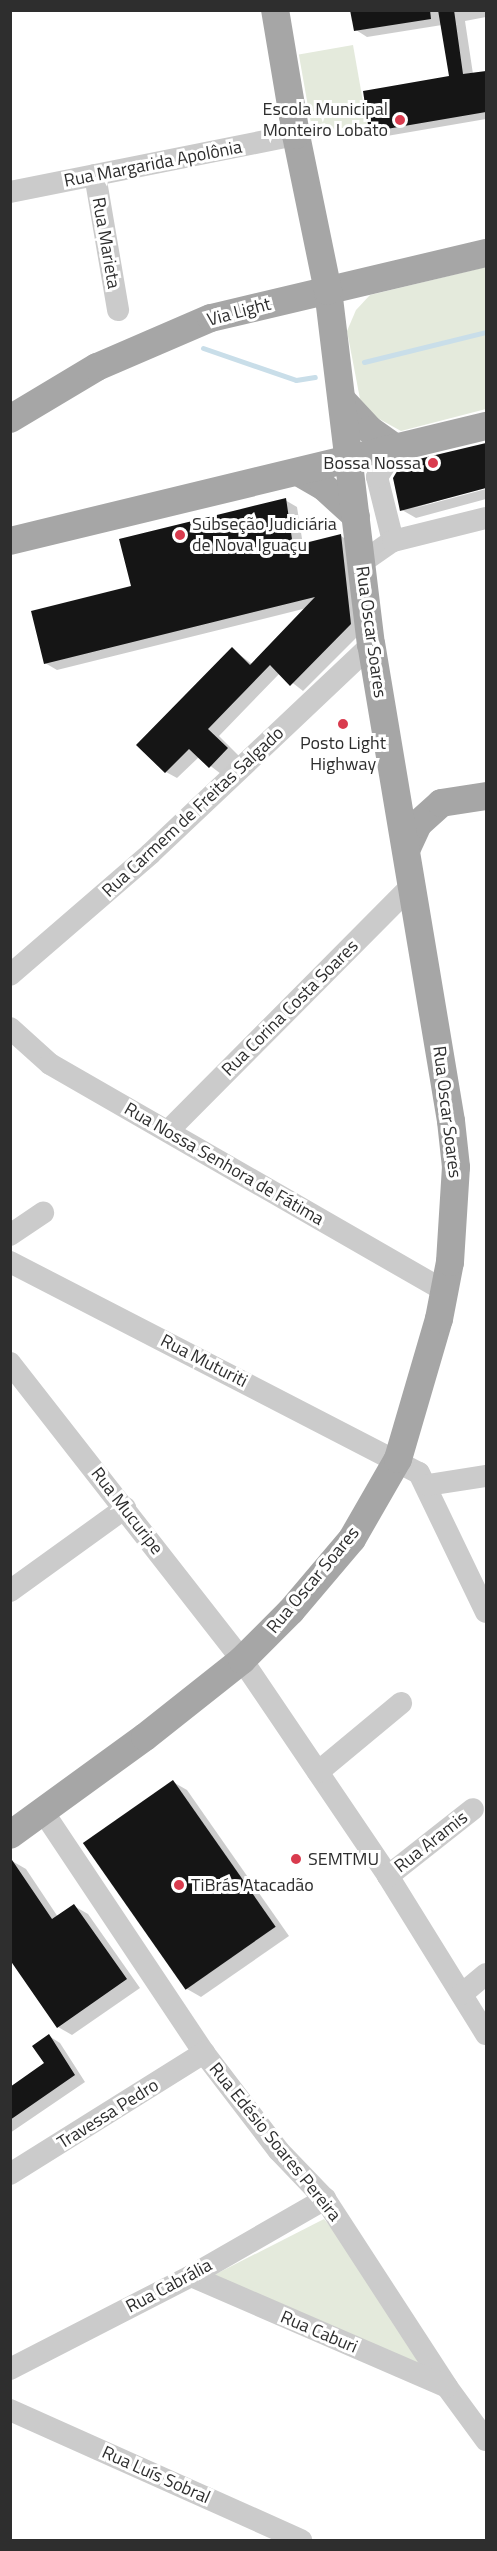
<!DOCTYPE html>
<meta charset="utf-8">
<style>
body{margin:0}
#map{position:relative;width:497px;height:2551px;overflow:hidden;background:#fff;font-family:"Titillium Web",sans-serif}
div>[style]{position:absolute}
.green>*{inset:0;background:#e4eadc;transform-origin:0 0}
.shadow>*{inset:0;background:#0003}
.stream>*{height:5px;margin:-2.5px;padding:0 2.5px;transform-origin:2.5px;border-radius:2.5px;background:#c9dee9}
.building>*{inset:0;background:#151515;transform-origin:0 0}
.minor>*{height:22px;margin:-11px;padding:0 11px;transform-origin:11px;border-radius:11px;background:#cbcbcb}
.major>*{height:28px;margin:-14px;padding:0 14px;transform-origin:14px;border-radius:14px;background:#a6a6a6}
.dots>*{width:16px;height:16px;translate:-50% -50%;box-sizing:border-box;border:3px solid #fff;border-radius:50%}
span{translate:-50% -50%;white-space:nowrap;text-align:center;line-height:1.15;-webkit-text-stroke:6px #fff;paint-order:stroke}
.poi-label{font-size:18px;color:#2e2e2e}
.right{translate:-100% -50%;text-align:right}
.left{translate:0 -50%;text-align:left}
.street-label{font-size:18px;color:#2e2e2e}
.frame{position:absolute;inset:0;border:12px solid #2e2e2e;pointer-events:none}
</style>
<div id="map">
<div class="green">
<i style="left:353px;top:45px;width:80px;height:55px;rotate:80deg"></i>
<i style="clip-path:polygon(486px 267px,486px 409px,401px 431px,372px 415px,360px 399px,347px 331px,356px 310px,370px 295px)"></i>
<i style="clip-path:polygon(324px 2219px,336px 2233px,429px 2369px,212px 2276px)"></i>
</div>
<div class="shadow">
<i style="clip-path:polygon(351px 10px,486px 10px,486px 17px,465px 21px,473px 74px,486px 72px,486px 119px,381px 137px,370px 131px,450px 77px,442px 25px,367px 37px,356px 30px)"></i>
<i style="clip-path:polygon(486px 444px,486px 486px,411px 509px,486px 489px,486px 499px,416px 518px,402px 510px,403px 465px)"></i>
<i style="clip-path:polygon(285px 500px,297px 507px,303px 545px,341px 536px,352px 543px,363px 631px,303px 691px,280px 673px,219px 736px,239px 756px,221px 774px,199px 757px,177px 778px,166px 772px,232px 649px,252px 664px,307px 608px,57px 670px,45px 663px,133px 587px)"></i>
<i style="clip-path:polygon(173px 1782px,187px 1790px,289px 1936px,201px 1997px,187px 1989px)"></i>
<i style="clip-path:polygon(12px 1861px,26px 1869px,58px 1917px,74px 1906px,88px 1914px,140px 1988px,72px 2035px,58px 2027px)"></i>
<i style="clip-path:polygon(49px 2036px,60px 2043px,85px 2082px,10px 2133px,10px 2087px,46px 2064px)"></i>
</div>
<div class="stream">
<i style="left:203px;top:348px;width:98px;rotate:19deg"></i>
<i style="left:296px;top:380px;width:19px;rotate:-9deg"></i>
<i style="left:364px;top:362px;width:126px;rotate:-13.8deg"></i>
</div>
<div class="building">
<i style="clip-path:polygon(350px 10px,430px 10px,431px 19px,354px 31px)"></i>
<i style="clip-path:polygon(438px 10px,454px 10px,463px 74px,486px 71px,486px 112px,369px 132px,363px 91px,449px 76px)"></i>
<i style="clip-path:polygon(486px 443px,486px 488px,400px 511px,393px 478px,402px 463px)"></i>
<i style="clip-path:polygon(286px 498px,293px 546px,341px 534px,351px 624px,290px 686px,270px 665px,208px 729px,228px 748px,209px 768px,189px 749px,165px 773px,136px 745px,232px 647px,250px 665px,315px 597px,44px 664px,31px 611px,131px 586px,119px 539px)"></i>
<i style="left:173px;top:1780px;width:179px;height:110px;rotate:55deg"></i>
<i style="clip-path:polygon(10px 1857px,52px 1919px,74px 1904px,127px 1979px,57px 2028px,10px 1960px)"></i>
<i style="clip-path:polygon(49px 2034px,75px 2075px,10px 2120px,10px 2087px,44px 2063px,32px 2046px)"></i>
</div>
<div class="minor">
<i style="left:95px;top:175px;width:137px;rotate:80.3deg"></i>
<i style="left:10px;top:192px;width:292px;rotate:-11.3deg"></i>
<i style="left:393px;top:541px;width:66px;rotate:-104deg"></i>
<i style="left:377px;top:477px;width:35px;rotate:-57deg"></i>
<i style="left:361px;top:563px;width:39px;rotate:-35deg"></i>
<i style="left:393px;top:541px;width:96px;rotate:-13.9deg"></i>
<i style="left:10px;top:975px;width:185px;rotate:-40.8deg"></i>
<i style="left:150px;top:854px;width:304px;rotate:-43.4deg"></i>
<i style="left:10px;top:1028px;width:54px;rotate:42deg"></i>
<i style="left:50px;top:1064px;width:455px;rotate:29.9deg"></i>
<i style="left:168px;top:1131px;width:348px;rotate:-45.2deg"></i>
<i style="left:10px;top:1235px;width:40px;rotate:-34deg"></i>
<i style="left:10px;top:1262px;width:460px;rotate:27.3deg"></i>
<i style="left:419px;top:1473px;width:154px;rotate:64.3deg"></i>
<i style="left:10px;top:1363px;width:377px;rotate:52deg"></i>
<i style="left:242px;top:1660px;width:261px;rotate:55.9deg"></i>
<i style="left:388px;top:1876px;width:186px;rotate:58.2deg"></i>
<i style="left:428px;top:1485px;width:59px;rotate:-8.8deg"></i>
<i style="left:10px;top:1591px;width:142px;rotate:-35.8deg"></i>
<i style="left:318px;top:1772px;width:108px;rotate:-39.7deg"></i>
<i style="left:44px;top:1813px;width:288px;rotate:56.3deg"></i>
<i style="left:204px;top:2053px;width:123px;rotate:52.6deg"></i>
<i style="left:279px;top:2151px;width:66px;rotate:46.2deg"></i>
<i style="left:325px;top:2199px;width:224px;rotate:57deg"></i>
<i style="left:447px;top:2387px;width:66px;rotate:53.7deg"></i>
<i style="left:388px;top:1876px;width:108px;rotate:-38.2deg"></i>
<i style="left:462px;top:1994px;width:31px;rotate:-40deg"></i>
<i style="left:10px;top:2174px;width:229px;rotate:-32deg"></i>
<i style="left:191px;top:2276px;width:279px;rotate:23.4deg"></i>
<i style="left:10px;top:2369px;width:203px;rotate:-27.2deg"></i>
<i style="left:191px;top:2276px;width:155px;rotate:-29.9deg"></i>
<i style="left:10px;top:2410px;width:319px;rotate:24.1deg"></i>
</div>
<div class="major">
<i style="left:342px;top:400px;width:41px;rotate:47deg"></i>
<i style="left:370px;top:430px;width:32px;rotate:35deg"></i>
<i style="left:10px;top:419px;width:101px;rotate:-30.9deg"></i>
<i style="left:97px;top:367px;width:124px;rotate:-23.3deg"></i>
<i style="left:211px;top:318px;width:283px;rotate:-13.3deg"></i>
<i style="left:298px;top:472px;width:30px;rotate:30deg"></i>
<i style="left:324px;top:487px;width:43px;rotate:42.2deg"></i>
<i style="left:10px;top:541px;width:490px;rotate:-13.6deg"></i>
<i style="left:407px;top:848px;width:26px;rotate:-65deg"></i>
<i style="left:418px;top:824px;width:31px;rotate:-42deg"></i>
<i style="left:441px;top:803px;width:46px;rotate:-8.8deg"></i>
<i style="left:10px;top:1835px;width:167px;rotate:-36deg"></i>
<i style="left:145px;top:1737px;width:124px;rotate:-38.4deg"></i>
<i style="left:242px;top:1660px;width:69px;rotate:-45deg"></i>
<i style="left:291px;top:1611px;width:94px;rotate:-49.7deg"></i>
<i style="left:352px;top:1539px;width:92px;rotate:-60.1deg"></i>
<i style="left:398px;top:1459px;width:146px;rotate:-73.7deg"></i>
<i style="left:439px;top:1319px;width:58px;rotate:-79.1deg"></i>
<i style="left:450px;top:1262px;width:95px;rotate:-86.4deg"></i>
<i style="left:456px;top:1167px;width:46px;rotate:-96.2deg"></i>
<i style="left:451px;top:1121px;width:483px;rotate:-99.5deg"></i>
<i style="left:371px;top:645px;width:357px;rotate:-96.9deg"></i>
<i style="left:328px;top:291px;width:159px;rotate:-101.6deg"></i>
<i style="left:296px;top:135px;width:127px;rotate:-99.5deg"></i>
</div>
<div class="dots">
<i style="left:400px;top:120px;background:#d93b4e"></i>
<i style="left:433px;top:463px;background:#d93b4e"></i>
<i style="left:180px;top:535px;background:#d93b4e"></i>
<i style="left:343px;top:724px;background:#d93b4e"></i>
<i style="left:296px;top:1859px;background:#d93b4e"></i>
<i style="left:179px;top:1885px;background:#d93b4e"></i>
</div>
<div class="poi-label">
<span class="right" style="left:388px;top:120px">Escola Municipal<br>Monteiro Lobato</span>
<span class="right" style="left:421px;top:463px">Bossa Nossa</span>
<span class="left" style="left:192px;top:535px">Subseção Judiciária<br>de Nova Iguaçu</span>
<span style="left:343px;top:754px">Posto Light<br>Highway</span>
<span class="left" style="left:308px;top:1859px">SEMTMU</span>
<span class="left" style="left:191px;top:1885px">TiBrás Atacadão</span>
</div>
<div class="street-label">
<span style="left:153px;top:164px;rotate:-11deg">Rua Margarida Apolônia</span>
<span style="left:106px;top:243px;rotate:80deg">Rua Marieta</span>
<span style="left:239px;top:312px;rotate:-15deg">Via Light</span>
<span style="left:371px;top:632px;rotate:82deg">Rua Oscar Soares</span>
<span style="left:193px;top:812px;rotate:-43deg">Rua Carmem de Freitas Salgado</span>
<span style="left:290px;top:1008px;rotate:-45deg">Rua Corina Costa Soares</span>
<span style="left:447px;top:1112px;rotate:83deg">Rua Oscar Soares</span>
<span style="left:224px;top:1164px;rotate:30deg">Rua Nossa Senhora de Fátima</span>
<span style="left:204px;top:1361px;rotate:27deg">Rua Muturiti</span>
<span style="left:127px;top:1511px;rotate:52deg">Rua Mucuripe</span>
<span style="left:313px;top:1580px;rotate:-50deg">Rua Oscar Soares</span>
<span style="left:431px;top:1842px;rotate:-38deg">Rua Aramis</span>
<span style="left:108px;top:2114px;rotate:-32deg">Travessa Pedro</span>
<span style="left:275px;top:2142px;rotate:51deg">Rua Edésio Soares Pereira</span>
<span style="left:169px;top:2286px;rotate:-28deg">Rua Cabrália</span>
<span style="left:319px;top:2332px;rotate:23deg">Rua Caburi</span>
<span style="left:156px;top:2475px;rotate:24deg">Rua Luís Sobral</span>
</div>
<div class="frame"></div>
</div>
